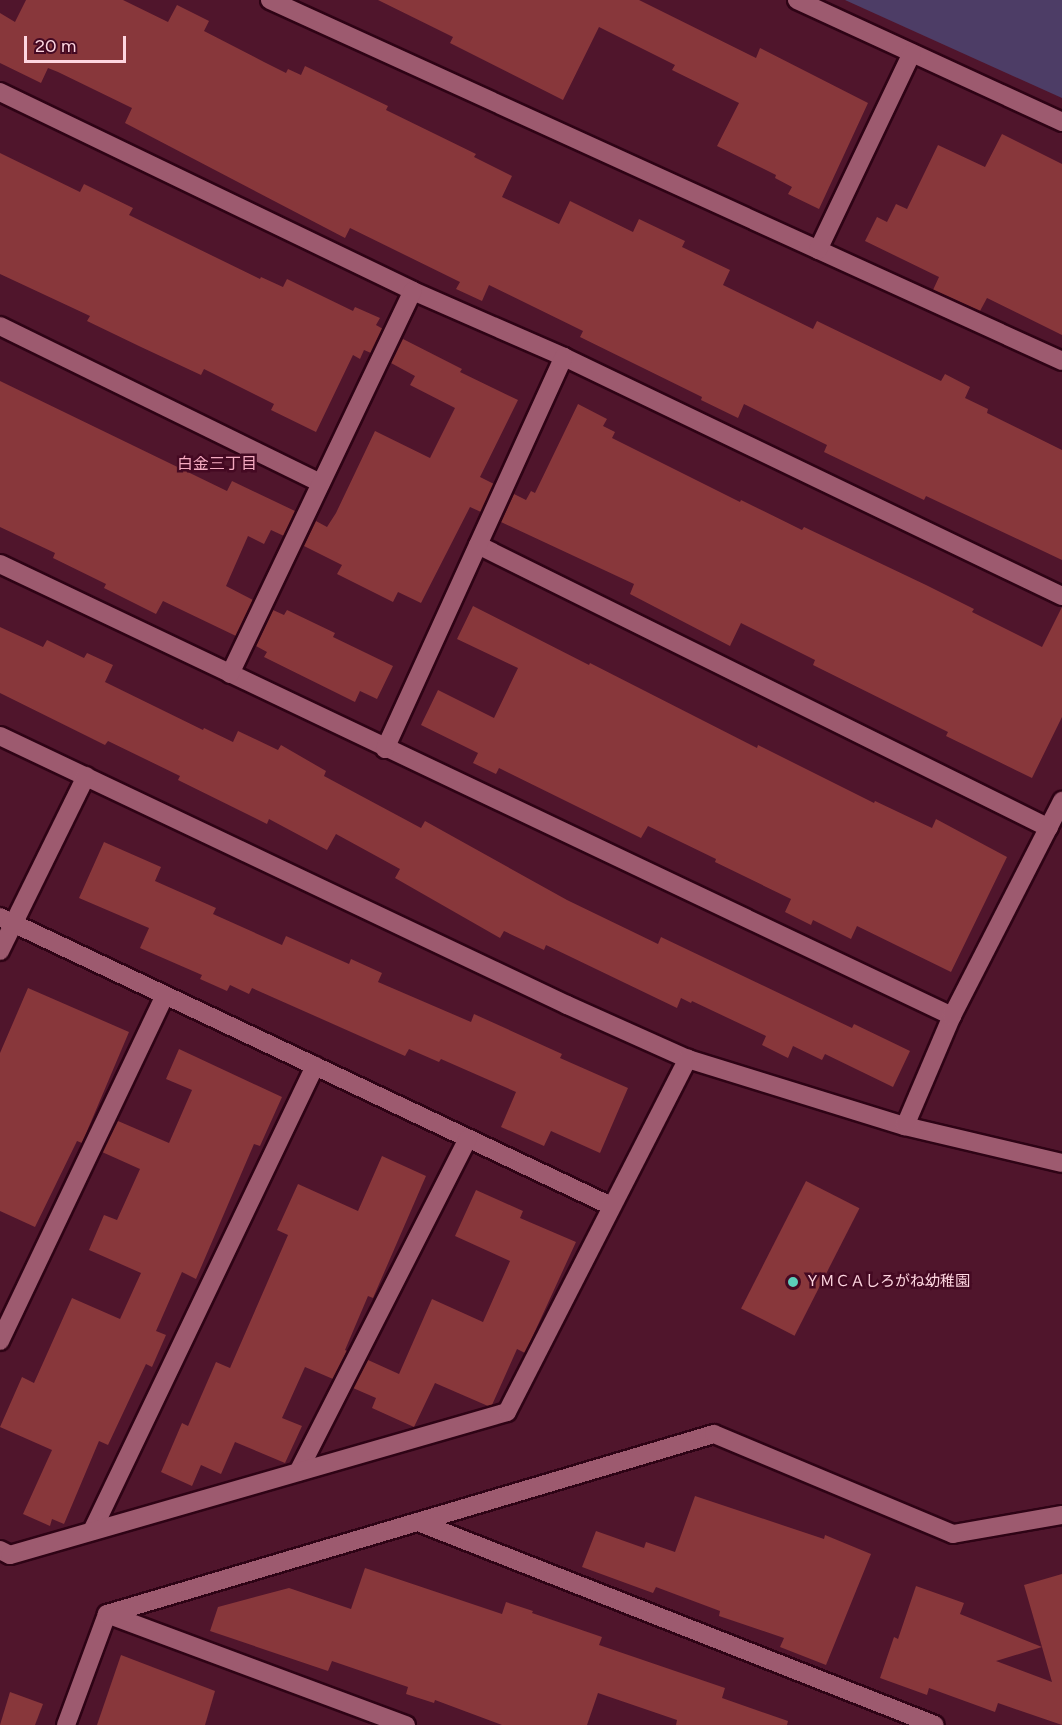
<!DOCTYPE html>
<meta charset="utf-8">
<style>
body{margin:0}
#map{position:relative;width:1062px;height:1725px;overflow:hidden;background:#50152c;font-family:Figtree,"Noto Sans JP",sans-serif}
div>[style]{position:absolute}
.green>*{inset:0;background:#4d3d66}
.building>*{inset:0;background:#88373b;transform-origin:0 0}
.roads{filter:drop-shadow(2px 0 #2e0315) drop-shadow(-2px 0 #2e0315) drop-shadow(0 2px #2e0315) drop-shadow(0 -2px #2e0315)}
.minor>*{height:18px;margin:-9px;padding:0 9px;transform-origin:9px;border-radius:9px;background:#9d5a6f}
.dots>*{width:16px;height:16px;translate:-50% -50%;box-sizing:border-box;border:3px solid #440922;border-radius:50%}
span{translate:-50% -50%;white-space:nowrap;text-align:center;line-height:1.15;-webkit-text-stroke:5px #440922;paint-order:stroke}
.poi-label{font-size:15px;color:#fdd6e0}
.left{translate:0 -50%;text-align:left}
.neighbourhood-label{font-size:16px;color:#f5aac0}
.scale{position:absolute;left:24px;top:36px;width:102px;height:27px;box-sizing:border-box;border:3px solid #fdd6e0;border-top:0;padding-left:8px;font-size:18px;line-height:21px;white-space:nowrap;color:#fdd6e0;-webkit-text-stroke:4px #440922;paint-order:stroke}
</style>
<div id="map">
<div class="green">
<i style="clip-path:polygon(845px 0,1062px 0,1062px 98px)"></i>
</div>
<div class="building">
<i style="clip-path:polygon(26px 0,123px 0,168px 22px,177px 5px,209px 21px,204px 31px,264px 62px,286px 73px,288px 69px,301px 75px,305px 66px,388px 106px,386px 110px,476px 154px,474px 157px,512px 176px,502px 197px,559px 224px,570px 201px,633px 232px,639px 219px,685px 241px,682px 247px,730px 270px,723px 285px,813px 329px,817px 321px,941px 381px,945px 374px,970px 387px,965px 398px,988px 409px,987px 413px,1062px 450px,1062px 560px,926px 496px,924px 500px,824px 452px,827px 445px,744px 404px,738px 418px,701px 400px,702px 397px,580px 337px,583px 331px,489px 285px,482px 301px,456px 289px,460px 282px,350px 228px,345px 238px,125px 123px,132px 108px,58px 72px,48px 68px,41px 83px,0 63px,0 13px,15px 22px)"></i>
<i style="clip-path:polygon(378px 0,639px 0,756px 58px,760px 48px,868px 103px,819px 209px,788px 194px,792px 187px,775px 178px,776px 175px,717px 146px,739px 103px,672px 70px,675px 65px,599px 27px,563px 100px,450px 43px,453px 37px)"></i>
<i style="clip-path:polygon(1002px 134px,1062px 164px,1062px 335px,987px 298px,980px 311px,933px 290px,939px 277px,865px 241px,877px 217px,887px 222px,896px 204px,907px 209px,938px 145px,985px 167px)"></i>
<i style="clip-path:polygon(0 153px,80px 192px,84px 184px,133px 208px,129px 215px,260px 279px,261px 277px,283px 287px,287px 279px,353px 311px,355px 307px,380px 318px,376px 325px,383px 329px,371px 353px,364px 350px,360px 359px,353px 355px,316px 432px,271px 410px,274px 404px,204px 369px,201px 375px,141px 347px,87px 321px,90px 316px,0 274px)"></i>
<i style="clip-path:polygon(403px 339px,462px 369px,460px 372px,518px 400px,480px 477px,494px 484px,481px 512px,470px 507px,421px 603px,398px 592px,393px 602px,337px 574px,342px 565px,304px 546px,316px 521px,327px 527px,336px 513px,375px 431px,430px 458px,455px 408px,410px 385px,415px 376px,391px 363px)"></i>
<i style="clip-path:polygon(0 381px,227px 491px,232px 481px,295px 511px,284px 536px,271px 530px,264px 544px,248px 536px,226px 586px,253px 600px,236px 636px,163px 601px,156px 614px,104px 588px,106px 584px,53px 558px,55px 553px,0 527px)"></i>
<i style="clip-path:polygon(578px 404px,607px 419px,603px 426px,615px 432px,612px 438px,740px 502px,741px 500px,802px 530px,804px 527px,926px 585px,974px 609px,972px 612px,1042px 647px,1062px 607px,1062px 717px,1032px 778px,946px 736px,948px 732px,813px 665px,815px 660px,741px 623px,730px 646px,630px 594px,634px 584px,501px 522px,514px 494px,526px 500px,531px 491px,535px 493px)"></i>
<i style="clip-path:polygon(473px 606px,589px 665px,590px 663px,757px 748px,758px 745px,874px 803px,875px 801px,932px 828px,936px 819px,1007px 857px,951px 972px,857px 926px,851px 939px,813px 920px,811px 925px,785px 912px,791px 899px,715px 862px,716px 859px,648px 826px,641px 838px,499px 768px,496px 774px,473px 763px,478px 753px,421px 725px,438px 690px,494px 718px,518px 668px,457px 639px)"></i>
<i style="clip-path:polygon(273px 610px,284px 615px,287px 610px,335px 633px,333px 637px,393px 666px,377px 699px,360px 691px,355px 702px,264px 657px,267px 652px,256px 646px)"></i>
<i style="clip-path:polygon(0 627px,43px 647px,47px 640px,84px 658px,87px 653px,113px 665px,105px 682px,203px 730px,204px 728px,233px 742px,238px 731px,278px 750px,281px 745px,326px 771px,324px 776px,421px 828px,425px 821px,567px 900px,658px 944px,661px 937px,852px 1028px,854px 1024px,910px 1051px,893px 1087px,825px 1054px,822px 1060px,793px 1046px,788px 1058px,762px 1045px,766px 1036px,692px 1001px,691px 1003px,681px 998px,677px 1008px,546px 945px,544px 950px,504px 931px,500px 938px,395px 878px,400px 869px,336px 834px,327px 850px,269px 819px,267px 824px,178px 780px,180px 776px,108px 741px,105px 745px,0 693px)"></i>
<i style="clip-path:polygon(104px 842px,161px 867px,155px 881px,216px 908px,213px 914px,282px 945px,286px 936px,349px 964px,351px 959px,382px 973px,378px 982px,471px 1022px,474px 1014px,562px 1054px,560px 1058px,628px 1088px,600px 1153px,551px 1131px,544px 1146px,501px 1127px,516px 1092px,441px 1059px,439px 1062px,409px 1049px,405px 1056px,252px 988px,249px 994px,230px 985px,227px 991px,200px 979px,202px 975px,140px 948px,149px 928px,79px 898px)"></i>
<i style="clip-path:polygon(28px 988px,129px 1032px,82px 1143px,77px 1141px,35px 1227px,0 1211px,0 1053px)"></i>
<i style="clip-path:polygon(179px 1049px,282px 1097px,260px 1146px,254px 1144px,196px 1279px,182px 1272px,156px 1331px,166px 1335px,152px 1367px,146px 1364px,108px 1445px,99px 1441px,64px 1524px,52px 1519px,50px 1526px,23px 1514px,52px 1450px,0 1427px,22px 1377px,34px 1383px,72px 1298px,120px 1319px,141px 1273px,89px 1250px,104px 1215px,117px 1220px,140px 1169px,102px 1152px,118px 1121px,169px 1143px,192px 1090px,166px 1079px)"></i>
<i style="clip-path:polygon(382px 1156px,426px 1176px,373px 1298px,368px 1296px,345px 1350px,347px 1351px,333px 1379px,305px 1367px,282px 1418px,302px 1426px,285px 1463px,235px 1442px,221px 1474px,201px 1465px,192px 1486px,161px 1472px,182px 1423px,188px 1426px,216px 1362px,230px 1368px,288px 1235px,277px 1230px,298px 1184px,358px 1211px)"></i>
<i style="left:806px;top:1181px;width:60px;height:143px;rotate:27deg"></i>
<i style="clip-path:polygon(476px 1190px,523px 1211px,520px 1218px,576px 1242px,525px 1353px,517px 1349px,492px 1405px,488px 1406px,435px 1383px,414px 1427px,372px 1408px,376px 1398px,353px 1388px,368px 1360px,399px 1374px,432px 1299px,483px 1322px,510px 1261px,455px 1236px)"></i>
<i style="clip-path:polygon(695px 1496px,824px 1539px,825px 1535px,871px 1554px,826px 1665px,780px 1647px,784px 1638px,719px 1616px,720px 1611px,656px 1587px,653px 1593px,582px 1567px,596px 1531px,644px 1548px,646px 1542px,675px 1552px)"></i>
<i style="clip-path:polygon(365px 1568px,502px 1614px,506px 1602px,533px 1611px,532px 1613px,602px 1637px,599px 1645px,725px 1688px,722px 1698px,788px 1721px,787px 1725px,676px 1725px,677px 1720px,598px 1693px,587px 1725px,502px 1725px,435px 1700px,434px 1703px,406px 1694px,408px 1687px,332px 1661px,328px 1671px,210px 1631px,218px 1607px,289px 1588px,351px 1609px)"></i>
<i style="clip-path:polygon(evenodd,1062px 1574px,1062px 1725px,998px 1703px,995px 1712px,929px 1688px,927px 1695px,880px 1678px,894px 1637px,898px 1639px,916px 1586px,964px 1603px,960px 1614px,1042px 1647px,1024px 1585px,1062px 1574px,1042px 1647px,1052px 1682px,996px 1661px,1042px 1647px)"></i>
<i style="clip-path:polygon(121px 1655px,215px 1691px,205px 1725px,97px 1725px)"></i>
<i style="clip-path:polygon(10px 1692px,43px 1704px,35px 1725px,0 1725px)"></i>
</div>
<div class="roads">
<div class="minor">
<i style="left:270px;top:0;width:870px;rotate:24.5deg"></i>
<i style="left:797px;top:0;width:292px;rotate:24.7deg"></i>
<i style="left:0;top:92px;width:458px;rotate:25.7deg"></i>
<i style="left:413px;top:291px;width:165px;rotate:23.6deg"></i>
<i style="left:564px;top:357px;width:552px;rotate:25.64deg"></i>
<i style="left:818px;top:250px;width:218px;rotate:-64.5deg"></i>
<i style="left:0;top:326px;width:357px;rotate:26.1deg"></i>
<i style="left:478px;top:545px;width:637px;rotate:26.36deg"></i>
<i style="left:0;top:564px;width:1054px;rotate:25.4deg"></i>
<i style="left:230px;top:674px;width:424px;rotate:-64.5deg"></i>
<i style="left:0;top:736px;width:628px;rotate:25.38deg"></i>
<i style="left:567px;top:1005px;width:133px;rotate:24.1deg"></i>
<i style="left:688px;top:1059px;width:227px;rotate:17.2deg"></i>
<i style="left:905px;top:1126px;width:161px;rotate:13.3deg"></i>
<i style="left:385px;top:749px;width:431px;rotate:-65.5deg"></i>
<i style="left:0;top:917px;width:676px;rotate:25.31deg"></i>
<i style="left:0;top:951px;width:195px;rotate:-63.8deg"></i>
<i style="left:905px;top:1126px;width:120px;rotate:-66.9deg"></i>
<i style="left:952px;top:1016px;width:242px;rotate:-62.9deg"></i>
<i style="left:0;top:1341px;width:383px;rotate:-64.5deg"></i>
<i style="left:298px;top:1472px;width:374px;rotate:-63deg"></i>
<i style="left:418px;top:1522px;width:555px;rotate:21.44deg"></i>
<i style="left:92px;top:1531px;width:516px;rotate:-64.38deg"></i>
<i style="left:0;top:1550px;width:11px;rotate:27deg"></i>
<i style="left:10px;top:1555px;width:517px;rotate:-16.05deg"></i>
<i style="left:507px;top:1412px;width:397px;rotate:-62.9deg"></i>
<i style="left:107px;top:1614px;width:319px;rotate:20.4deg"></i>
<i style="left:66px;top:1725px;width:118px;rotate:-69.7deg"></i>
<i style="left:107px;top:1614px;width:633px;rotate:-16.52deg"></i>
<i style="left:714px;top:1434px;width:259px;rotate:22.7deg"></i>
<i style="left:953px;top:1534px;width:111px;rotate:-9.9deg"></i>
</div>
</div>
<div class="dots">
<i style="left:793px;top:1282px;background:#5cceba"></i>
</div>
<div class="poi-label">
<span class="left" style="left:805px;top:1282px">ＹＭＣＡしろがね幼稚園</span>
</div>
<div class="neighbourhood-label">
<span style="left:217px;top:464px">白金三丁目</span>
</div>
<div class="scale">20 m</div>
</div>
